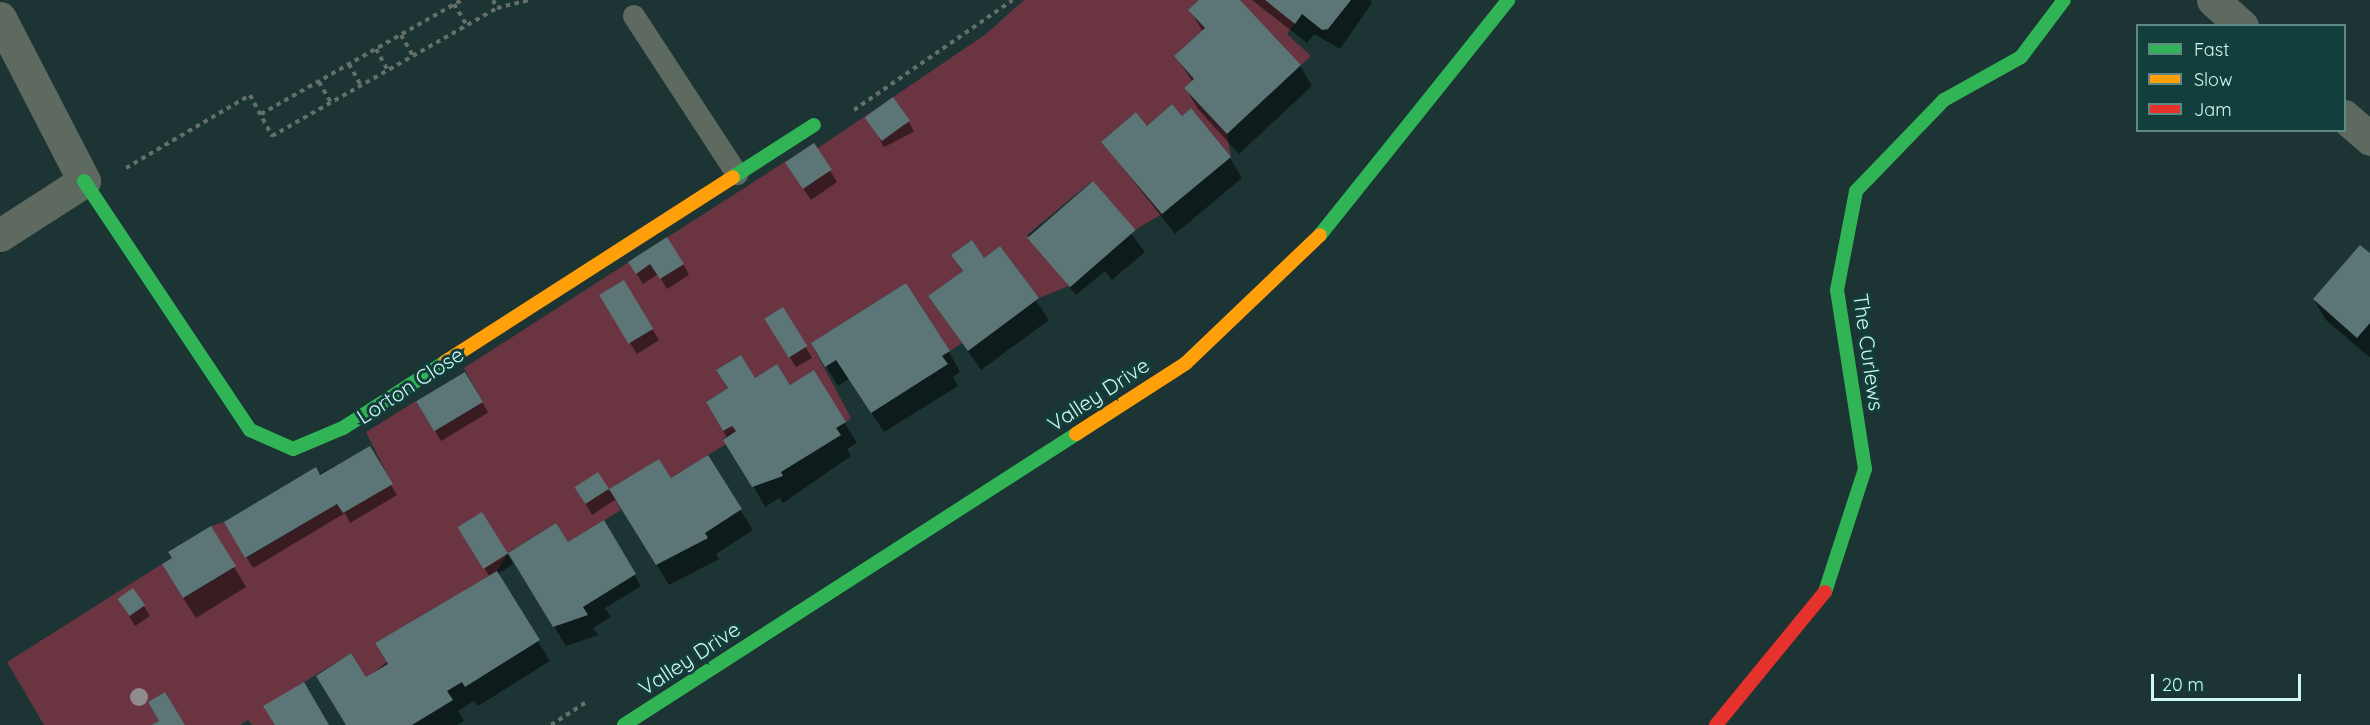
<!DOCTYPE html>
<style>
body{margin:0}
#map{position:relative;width:2370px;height:725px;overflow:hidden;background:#1c3433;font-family:Quicksand,sans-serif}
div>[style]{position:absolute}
.green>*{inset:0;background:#6b3441}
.shadow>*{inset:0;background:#0007;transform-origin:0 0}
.building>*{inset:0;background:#5c7577;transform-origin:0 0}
.path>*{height:4px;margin-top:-2px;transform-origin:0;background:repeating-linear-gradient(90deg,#636f67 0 4.5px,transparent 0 9px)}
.lane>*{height:22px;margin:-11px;padding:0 11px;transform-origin:11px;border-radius:11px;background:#5e6960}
.street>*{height:33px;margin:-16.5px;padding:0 16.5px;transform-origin:16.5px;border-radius:16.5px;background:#5e6960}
.fast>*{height:14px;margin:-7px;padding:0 7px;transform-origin:7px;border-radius:7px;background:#30b455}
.slow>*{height:14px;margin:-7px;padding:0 7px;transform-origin:7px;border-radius:7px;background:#ff9f0a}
.jam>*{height:14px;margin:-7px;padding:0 7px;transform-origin:7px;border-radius:7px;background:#e5322d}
.trees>*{width:18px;height:18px;margin:-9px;border-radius:50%;background:#908b8d}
span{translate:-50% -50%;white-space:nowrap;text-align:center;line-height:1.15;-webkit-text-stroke:6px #123e3b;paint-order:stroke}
.street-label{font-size:21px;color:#d1f7f2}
.legend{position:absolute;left:2136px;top:24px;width:210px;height:108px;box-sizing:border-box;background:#123e3b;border:2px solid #5e8884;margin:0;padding:8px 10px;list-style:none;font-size:18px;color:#d1f7f2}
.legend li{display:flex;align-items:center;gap:12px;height:30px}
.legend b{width:30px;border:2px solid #5e8884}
.scale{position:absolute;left:2151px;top:674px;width:150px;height:27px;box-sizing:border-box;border:3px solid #d1f7f2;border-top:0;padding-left:8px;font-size:18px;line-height:21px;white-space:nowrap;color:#d1f7f2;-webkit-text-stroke:4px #123e3b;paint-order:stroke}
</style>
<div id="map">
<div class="green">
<i style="clip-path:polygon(1024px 0,1199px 0,1188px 10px,1205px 28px,1174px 56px,1194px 79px,1184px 88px,1227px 134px,1231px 157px,1191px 108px,1182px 116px,1172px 104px,1147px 126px,1136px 112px,1101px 142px,1162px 214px,1135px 230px,1092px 181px,1027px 235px,1069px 286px,1039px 298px,1000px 246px,984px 258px,972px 240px,951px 255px,963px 271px,928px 296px,962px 343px,950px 351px,906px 283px,811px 343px,851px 418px,846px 422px,814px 371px,790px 385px,777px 364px,755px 378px,741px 355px,716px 370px,728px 388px,706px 402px,723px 431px,732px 426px,736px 431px,723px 439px,726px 444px,671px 478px,659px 459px,609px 489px,621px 510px,568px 542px,556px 523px,509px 552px,497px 571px,375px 643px,388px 664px,366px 677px,351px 653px,264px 707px,275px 725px,252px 725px,248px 720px,240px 725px,185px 725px,165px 692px,148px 702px,159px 721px,151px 725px,44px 725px,7px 662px,162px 564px,183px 598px,235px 566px,211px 526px,224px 522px,246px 558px,337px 504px,343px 513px,392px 484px,366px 432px,416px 401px,434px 431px,483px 402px,464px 368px,814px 143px,818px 148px,986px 34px)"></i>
<i style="clip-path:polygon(1240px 0,1265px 0,1295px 23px,1287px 34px,1311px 56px,1301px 65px)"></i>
</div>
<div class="shadow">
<i style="clip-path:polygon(1201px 0,1238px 0,1300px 66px,1312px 86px,1239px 154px,1198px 109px,1186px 89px,1193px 82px,1176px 57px,1203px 32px,1190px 10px)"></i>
<i style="clip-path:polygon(1252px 0,1370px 0,1372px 3px,1340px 49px,1314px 34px,1307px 43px)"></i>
<i style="clip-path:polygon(1182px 119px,1230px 158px,1242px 178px,1175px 234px,1103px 142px)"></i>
<i style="left:909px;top:122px;width:11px;height:34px;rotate:63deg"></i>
<i style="clip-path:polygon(814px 145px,837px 182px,811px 200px,793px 174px)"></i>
<i style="clip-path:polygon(1092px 183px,1145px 252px,1112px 280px,1105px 271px,1076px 295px,1028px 236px)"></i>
<i style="clip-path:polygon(1000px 248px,1049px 320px,981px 370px,930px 296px,963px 272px,953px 256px,984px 260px)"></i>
<i style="clip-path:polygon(2370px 255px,2370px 356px,2369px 357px,2326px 320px,2314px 300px)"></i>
<i style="clip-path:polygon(630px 263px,683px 264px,689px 275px,667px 289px,658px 274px,643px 284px)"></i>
<i style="clip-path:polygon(623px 282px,659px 340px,637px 354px,607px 306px)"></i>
<i style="clip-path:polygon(783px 309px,812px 358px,796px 367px,772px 330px)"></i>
<i style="clip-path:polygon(813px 344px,949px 352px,960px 372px,953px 377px,958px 386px,884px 432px,849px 379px,838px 386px)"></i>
<i style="clip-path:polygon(718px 371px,790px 387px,813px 372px,857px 443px,847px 449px,851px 456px,783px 503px,779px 498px,765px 507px,708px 403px,729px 390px)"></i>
<i style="left:465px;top:374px;width:45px;height:55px;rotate:59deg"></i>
<i style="clip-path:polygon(369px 448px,397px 495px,350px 523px,345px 513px,253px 568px,226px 523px)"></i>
<i style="clip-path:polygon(707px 457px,753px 530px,716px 554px,719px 559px,669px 585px,616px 499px,592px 515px,576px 488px,597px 474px,608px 491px,658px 461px,671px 480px)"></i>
<i style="clip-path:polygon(603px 522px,641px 586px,605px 608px,611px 617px,593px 628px,598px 635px,566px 646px,522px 573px)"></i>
<i style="clip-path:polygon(465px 538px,507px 553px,513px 564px,497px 574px,550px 661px,478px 706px,474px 701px,458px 711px,464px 721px,457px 725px,347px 725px,366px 679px,490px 577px)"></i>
<i style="clip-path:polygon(234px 567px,246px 587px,196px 618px,175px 585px)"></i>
<i style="clip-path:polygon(119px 599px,144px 606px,150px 616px,135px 626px)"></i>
</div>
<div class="building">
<i style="clip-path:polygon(1199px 0,1240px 0,1301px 65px,1227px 134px,1184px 88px,1194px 79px,1174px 56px,1205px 28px,1188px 10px)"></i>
<i style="clip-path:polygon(1265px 0,1351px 0,1328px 29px,1322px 30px,1302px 14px,1295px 24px)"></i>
<i style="left:893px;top:97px;width:29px;height:35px;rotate:54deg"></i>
<i style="clip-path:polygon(1172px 104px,1182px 116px,1191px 108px,1231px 157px,1162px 214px,1101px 142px,1136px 112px,1147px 126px)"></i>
<i style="left:814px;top:143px;width:32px;height:35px;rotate:56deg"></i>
<i style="left:1093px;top:181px;width:65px;height:87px;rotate:49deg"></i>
<i style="clip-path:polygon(667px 237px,684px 264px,660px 279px,650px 264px,636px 274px,628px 262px)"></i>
<i style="clip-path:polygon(972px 240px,984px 258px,1000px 246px,1039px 298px,968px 351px,928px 296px,963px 271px,951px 255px)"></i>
<i style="clip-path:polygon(2360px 245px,2370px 253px,2370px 323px,2357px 338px,2313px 299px)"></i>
<i style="left:624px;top:280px;width:57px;height:29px;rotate:59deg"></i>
<i style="clip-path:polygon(906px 283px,950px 351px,942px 356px,948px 364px,871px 413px,836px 360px,825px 367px,811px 343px)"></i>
<i style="left:783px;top:307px;width:46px;height:22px;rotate:58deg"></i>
<i style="clip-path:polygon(741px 355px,755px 378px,777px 364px,790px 385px,814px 370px,846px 422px,836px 428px,841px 435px,781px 472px,783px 476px,752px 487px,723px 440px,736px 431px,732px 426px,723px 431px,706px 402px,728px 388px,716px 370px)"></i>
<i style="left:465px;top:372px;width:35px;height:57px;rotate:59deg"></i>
<i style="clip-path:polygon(370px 446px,393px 484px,343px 513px,337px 504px,245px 558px,224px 522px,316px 467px,320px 475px)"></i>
<i style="clip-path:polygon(708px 455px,742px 509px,705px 533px,708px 538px,656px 565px,609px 489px,659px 459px,671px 478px)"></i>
<i style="left:598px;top:472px;width:20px;height:28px;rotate:57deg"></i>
<i style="left:482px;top:512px;width:49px;height:29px;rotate:58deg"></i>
<i style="clip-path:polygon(604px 520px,636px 574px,583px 607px,588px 615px,553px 627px,508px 553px,556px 523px,568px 542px)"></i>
<i style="clip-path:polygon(211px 526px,236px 566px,183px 598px,162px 564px,172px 558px,168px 552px)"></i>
<i style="clip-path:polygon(497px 571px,540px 640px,465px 687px,462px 682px,447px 691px,453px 700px,412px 725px,346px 725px,316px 676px,351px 653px,366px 677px,388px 664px,375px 643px)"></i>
<i style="left:133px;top:588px;width:21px;height:19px;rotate:55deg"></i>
<i style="clip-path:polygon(304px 682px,329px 725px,275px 725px,263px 706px)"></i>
<i style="clip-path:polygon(165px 692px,185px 725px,151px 725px,159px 721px,148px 702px)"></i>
</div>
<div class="path">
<i style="left:493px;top:0;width:9px;rotate:63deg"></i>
<i style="left:454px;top:4px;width:26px;rotate:59deg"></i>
<i style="left:401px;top:35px;width:24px;rotate:60deg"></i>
<i style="left:376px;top:49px;width:25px;rotate:61deg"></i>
<i style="left:349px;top:64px;width:25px;rotate:61deg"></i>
<i style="left:319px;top:82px;width:24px;rotate:60deg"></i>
<i style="left:854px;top:110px;width:193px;rotate:-34.7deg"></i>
<i style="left:261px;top:114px;width:231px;rotate:-29.6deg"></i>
<i style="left:126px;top:168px;width:144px;rotate:-30.5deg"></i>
<i style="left:250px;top:95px;width:47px;rotate:61.8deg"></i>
<i style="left:272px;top:136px;width:259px;rotate:-29.6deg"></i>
<i style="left:497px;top:8px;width:32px;rotate:-14deg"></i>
<i style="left:551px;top:725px;width:44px;rotate:-33deg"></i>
</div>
<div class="lane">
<i style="left:634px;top:16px;width:189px;rotate:56.9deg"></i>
</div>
<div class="street">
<i style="left:2213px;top:0;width:39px;rotate:42deg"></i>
<i style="left:0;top:18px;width:183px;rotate:62.7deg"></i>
<i style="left:84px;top:181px;width:100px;rotate:147.3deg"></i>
<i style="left:2344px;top:116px;width:35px;rotate:41deg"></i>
</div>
<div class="fast">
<i style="left:733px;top:177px;width:96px;rotate:-32.7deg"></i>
<i style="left:84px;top:181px;width:299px;rotate:56.3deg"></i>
<i style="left:250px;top:430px;width:47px;rotate:23.8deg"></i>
<i style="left:293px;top:449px;width:54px;rotate:-22.8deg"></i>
<i style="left:343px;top:428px;width:121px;rotate:-32.9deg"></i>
<i style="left:1320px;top:235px;width:301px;rotate:-51.3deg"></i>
<i style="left:1825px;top:592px;width:129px;rotate:-72deg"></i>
<i style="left:1865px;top:469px;width:181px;rotate:-98.9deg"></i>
<i style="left:1837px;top:290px;width:101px;rotate:-79.1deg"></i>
<i style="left:1856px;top:191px;width:127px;rotate:-46deg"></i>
<i style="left:1944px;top:100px;width:88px;rotate:-29.2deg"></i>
<i style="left:2021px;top:57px;width:71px;rotate:-53deg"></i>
<i style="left:624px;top:725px;width:538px;rotate:-32.77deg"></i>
</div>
<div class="slow">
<i style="left:445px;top:362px;width:342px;rotate:-32.7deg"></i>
<i style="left:1076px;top:434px;width:131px;rotate:-32.8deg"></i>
<i style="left:1186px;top:363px;width:185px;rotate:-43.7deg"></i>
</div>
<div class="jam">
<i style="left:1716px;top:725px;width:172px;rotate:-50.7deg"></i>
</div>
<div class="trees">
<i style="left:139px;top:697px"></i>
</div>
<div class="street-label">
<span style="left:1869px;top:352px;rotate:82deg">The Curlews</span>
<span style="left:410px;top:385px;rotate:-33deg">Lorton Close</span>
<span style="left:1098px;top:394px;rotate:-33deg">Valley Drive</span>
<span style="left:689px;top:658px;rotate:-33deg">Valley Drive</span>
</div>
<ul class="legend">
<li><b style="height:8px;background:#30b455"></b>Fast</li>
<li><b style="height:8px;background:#ff9f0a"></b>Slow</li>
<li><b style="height:8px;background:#e5322d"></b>Jam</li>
</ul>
<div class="scale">20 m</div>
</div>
